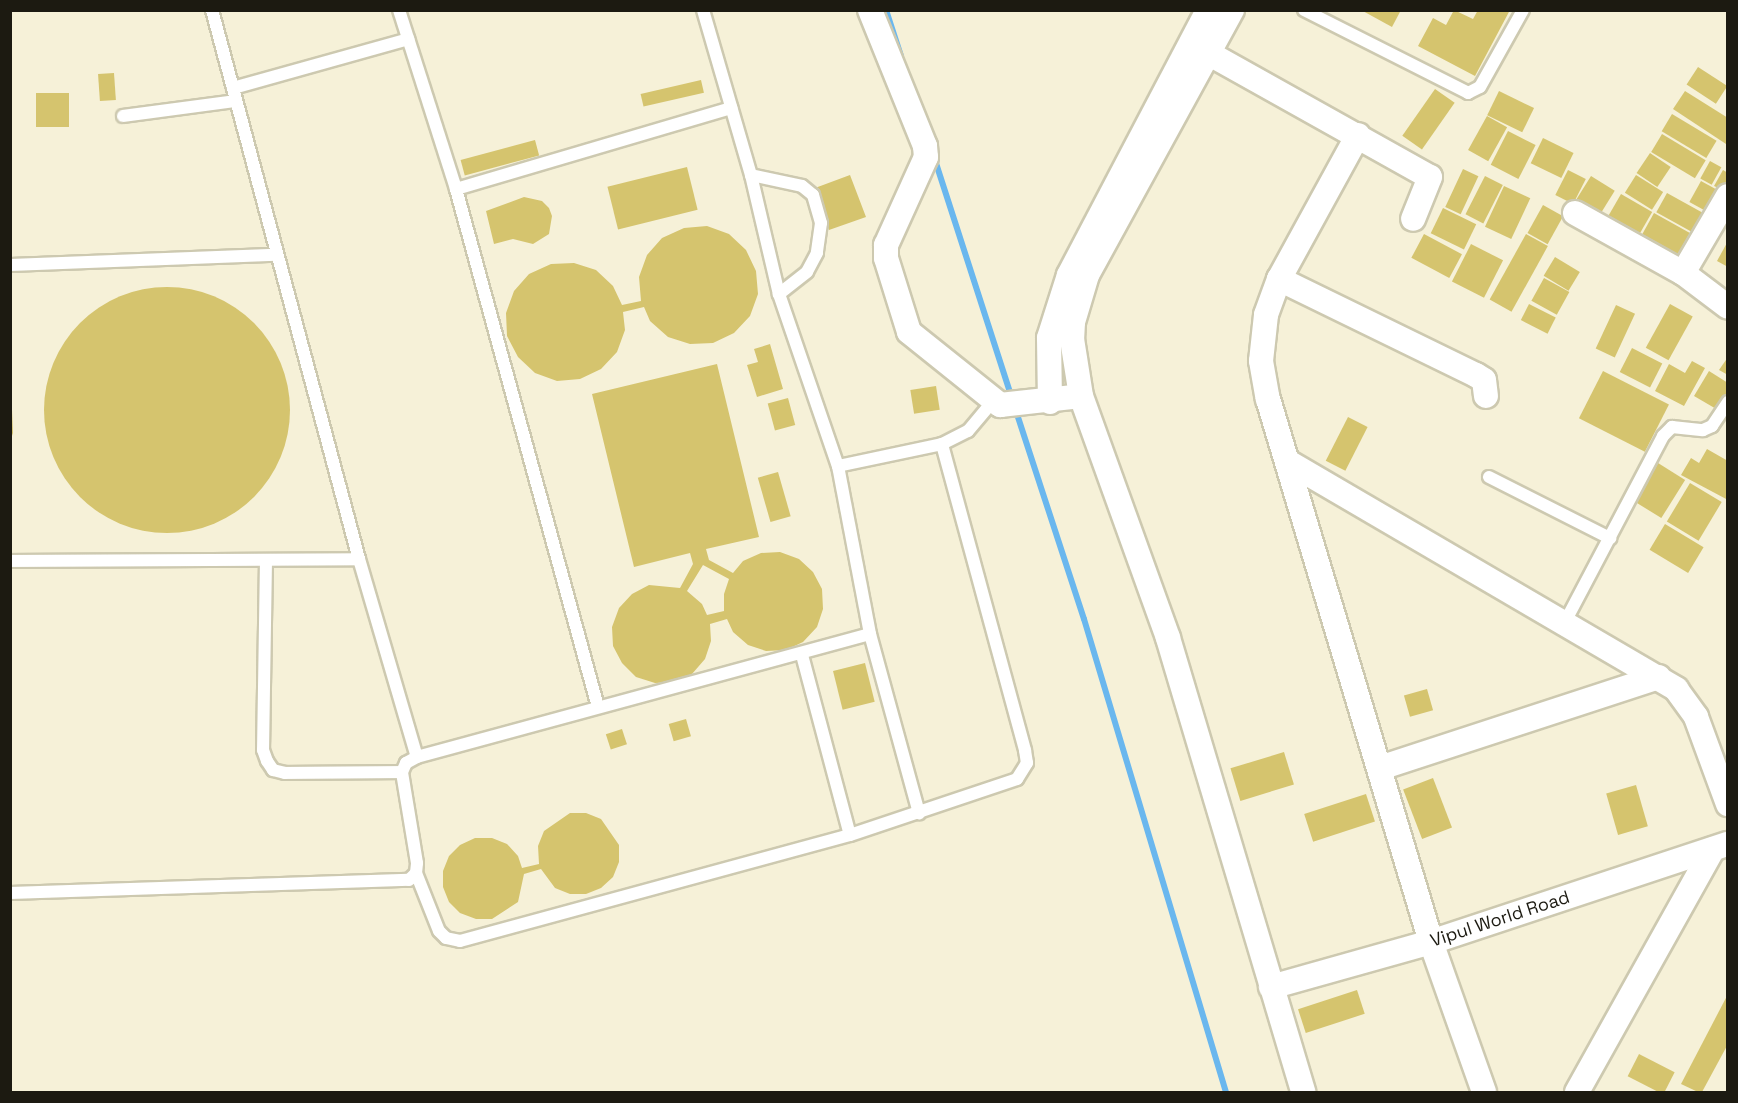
<!DOCTYPE html>
<style>
body{margin:0}
#map{position:relative;width:1738px;height:1103px;overflow:hidden;background:#f6f1d8;font-family:"Space Grotesk",sans-serif}
div>[style]{position:absolute}
.stream>*{height:6px;margin:-3px;padding:0 3px;transform-origin:3px;border-radius:3px;background:#6ab7ee}
.building>*{inset:0;background:#d5c46e;transform-origin:0 0}
.round{border-radius:50%}
.roads{filter:drop-shadow(2px 0 #cdc9b0) drop-shadow(-2px 0 #cdc9b0) drop-shadow(0 2px #cdc9b0) drop-shadow(0 -2px #cdc9b0)}
.service>*{height:12px;margin:-6px;padding:0 6px;transform-origin:6px;border-radius:6px;background:#fff}
.minor>*{height:24px;margin:-12px;padding:0 12px;transform-origin:12px;border-radius:12px;background:#fff}
span{translate:-50% -50%;white-space:nowrap;text-align:center;line-height:1.15;-webkit-text-stroke:4.5px #fff;paint-order:stroke}
.street-label{font-size:18px;color:#1c1a11}
.frame{position:absolute;inset:0;border:12px solid #1c1a11;pointer-events:none}
</style>
<div id="map">
<div class="stream">
<i style="left:886px;top:10px;width:48px;rotate:71.9deg"></i>
<i style="left:934px;top:157px;width:253px;rotate:72.1deg"></i>
<i style="left:1015px;top:408px;width:222px;rotate:71.9deg"></i>
<i style="left:1084px;top:619px;width:494px;rotate:73.3deg"></i>
</div>
<div class="building">
<i style="clip-path:polygon(1361px 10px,1401px 10px,1392px 27px)"></i>
<i style="clip-path:polygon(1454px 10px,1473px 19px,1478px 10px,1510px 10px,1475px 76px,1418px 46px,1433px 18px,1446px 25px)"></i>
<i style="left:1698px;top:67px;width:35px;height:21px;rotate:33deg"></i>
<i style="left:114px;top:73px;width:27px;height:16px;rotate:86deg"></i>
<i style="left:701px;top:80px;width:13px;height:62px;rotate:77deg"></i>
<i style="left:1435px;top:89px;width:24px;height:57px;rotate:35deg"></i>
<i style="left:1499px;top:91px;width:39px;height:27px;rotate:26deg"></i>
<i style="clip-path:polygon(1685px 91px,1728px 118px,1726px 144px,1673px 109px)"></i>
<i style="left:36px;top:93px;width:33px;height:34px"></i>
<i style="left:1672px;top:114px;width:52px;height:20px;rotate:31deg"></i>
<i style="left:1487px;top:116px;width:23px;height:39px;rotate:29deg"></i>
<i style="left:1508px;top:131px;width:31px;height:38px;rotate:27deg"></i>
<i style="left:1662px;top:134px;width:51px;height:21px;rotate:31deg"></i>
<i style="left:1543px;top:138px;width:34px;height:28px;rotate:26deg"></i>
<i style="left:535px;top:140px;width:16px;height:77px;rotate:75deg"></i>
<i style="left:1650px;top:153px;width:25px;height:24px;rotate:34deg"></i>
<i style="left:1710px;top:161px;width:13px;height:20px;rotate:29deg"></i>
<i style="left:687px;top:167px;width:44px;height:82px;rotate:76deg"></i>
<i style="left:1463px;top:169px;width:17px;height:42px;rotate:25deg"></i>
<i style="left:1568px;top:170px;width:20px;height:28px;rotate:27deg"></i>
<i style="clip-path:polygon(1723px 170px,1728px 173px,1725px 191px,1714px 186px)"></i>
<i style="clip-path:polygon(850px 175px,866px 217px,829px 230px,825px 219px,814px 222px,808px 205px,820px 201px,815px 188px)"></i>
<i style="left:1636px;top:175px;width:32px;height:21px;rotate:32deg"></i>
<i style="left:1485px;top:176px;width:20px;height:43px;rotate:27deg"></i>
<i style="left:1591px;top:176px;width:28px;height:31px;rotate:32deg"></i>
<i style="left:1701px;top:181px;width:25px;height:24px;rotate:29deg"></i>
<i style="left:1504px;top:186px;width:29px;height:45px;rotate:25deg"></i>
<i style="left:1667px;top:193px;width:47px;height:22px;rotate:29deg"></i>
<i style="left:1621px;top:194px;width:36px;height:32px;rotate:30deg"></i>
<i style="clip-path:polygon(524px 197px,542px 201px,549px 208px,552px 216px,549px 234px,533px 244px,513px 239px,494px 244px,486px 211px)"></i>
<i style="left:1543px;top:205px;width:23px;height:32px;rotate:29deg"></i>
<i style="left:1443px;top:208px;width:37px;height:28px;rotate:26deg"></i>
<i style="left:1654px;top:213px;width:41px;height:34px;rotate:29deg"></i>
<i style="clip-path:polygon(707px 226px,729px 234px,746px 250px,756px 271px,758px 294px,750px 316px,734px 333px,713px 343px,690px 344px,668px 337px,650px 321px,644px 307px,623px 312px,625px 330px,617px 352px,601px 369px,580px 379px,557px 381px,535px 373px,518px 357px,507px 336px,506px 313px,514px 291px,529px 274px,551px 264px,574px 263px,596px 270px,613px 286px,622px 305px,641px 301px,639px 277px,647px 255px,662px 238px,684px 228px)"></i>
<i style="left:1424px;top:234px;width:43px;height:27px;rotate:28deg"></i>
<i style="left:1526px;top:234px;width:25px;height:75px;rotate:29deg"></i>
<i style="clip-path:polygon(1728px 241px,1728px 267px,1717px 261px)"></i>
<i style="left:1471px;top:244px;width:36px;height:42px;rotate:27deg"></i>
<i style="left:1555px;top:257px;width:29px;height:22px;rotate:31deg"></i>
<i style="left:1544px;top:278px;width:29px;height:26px;rotate:29deg"></i>
<i class="round" style="left:44px;top:287px;width:246px;height:246px"></i>
<i style="left:1529px;top:304px;width:30px;height:18px;rotate:27deg"></i>
<i style="left:1670px;top:304px;width:26px;height:50px;rotate:29deg"></i>
<i style="left:1616px;top:305px;width:21px;height:48px;rotate:25deg"></i>
<i style="clip-path:polygon(770px 344px,783px 389px,757px 397px,747px 365px,758px 362px,754px 349px)"></i>
<i style="left:1632px;top:348px;width:34px;height:27px;rotate:27deg"></i>
<i style="clip-path:polygon(1728px 357px,1728px 375px,1719px 370px)"></i>
<i style="clip-path:polygon(1692px 361px,1705px 368px,1684px 406px,1655px 391px,1669px 364px,1685px 373px)"></i>
<i style="clip-path:polygon(evenodd,717px 364px,759px 537px,706px 549px,709px 560px,733px 573px,743px 561px,761px 553px,780px 552px,799px 559px,813px 572px,822px 589px,823px 609px,817px 627px,803px 642px,786px 650px,766px 651px,748px 645px,733px 632px,727px 619px,710px 624px,711px 641px,705px 659px,692px 674px,674px 682px,655px 683px,636px 677px,622px 663px,613px 646px,612px 627px,619px 608px,632px 594px,649px 585px,680px 588px,693px 564px,690px 553px,634px 567px,592px 394px,717px 364px,703px 565px,729px 579px,724px 594px,724px 611px,707px 615px,702px 604px,687px 591px,703px 565px)"></i>
<i style="left:1603px;top:371px;width:74px;height:53px;rotate:27deg"></i>
<i style="clip-path:polygon(1709px 371px,1728px 383px,1728px 395px,1718px 410px,1694px 396px)"></i>
<i style="clip-path:polygon(11px 386px,13px 433px,11px 439px,10px 386px)"></i>
<i style="left:936px;top:386px;width:24px;height:26px;rotate:81deg"></i>
<i style="left:788px;top:398px;width:28px;height:21px;rotate:75deg"></i>
<i style="left:1348px;top:417px;width:22px;height:49px;rotate:27deg"></i>
<i style="clip-path:polygon(1707px 449px,1728px 461px,1728px 500px,1681px 475px,1691px 458px,1699px 463px)"></i>
<i style="left:1658px;top:463px;width:32px;height:45px;rotate:32deg"></i>
<i style="left:778px;top:472px;width:46px;height:21px;rotate:74deg"></i>
<i style="left:1690px;top:483px;width:37px;height:45px;rotate:31deg"></i>
<i style="left:1665px;top:524px;width:45px;height:30px;rotate:31deg"></i>
<i style="left:865px;top:663px;width:40px;height:33px;rotate:76deg"></i>
<i style="left:1427px;top:689px;width:22px;height:24px;rotate:74deg"></i>
<i style="left:686px;top:719px;width:18px;height:18px;rotate:74deg"></i>
<i style="left:622px;top:729px;width:16px;height:17px;rotate:72deg"></i>
<i style="left:1284px;top:752px;width:34px;height:56px;rotate:73deg"></i>
<i style="left:1433px;top:778px;width:53px;height:32px;rotate:69deg"></i>
<i style="left:1636px;top:785px;width:43px;height:31px;rotate:74deg"></i>
<i style="left:1366px;top:794px;width:29px;height:65px;rotate:72deg"></i>
<i style="clip-path:polygon(570px 813px,586px 813px,601px 819px,619px 845px,619px 862px,613px 877px,601px 888px,586px 894px,570px 894px,555px 888px,541px 869px,524px 874px,518px 902px,492px 919px,476px 919px,460px 913px,449px 902px,443px 887px,443px 871px,449px 856px,460px 845px,475px 838px,492px 838px,507px 844px,518px 856px,522px 868px,539px 864px,538px 846px,544px 831px)"></i>
<i style="left:1357px;top:990px;width:25px;height:62px;rotate:72deg"></i>
<i style="clip-path:polygon(1728px 994px,1728px 1044px,1702px 1092px,1698px 1092px,1681px 1084px)"></i>
<i style="left:1639px;top:1054px;width:40px;height:25px;rotate:27deg"></i>
</div>
<div class="roads">
<div class="service">
<i style="left:212px;top:10px;width:568px;rotate:75.01deg"></i>
<i style="left:359px;top:559px;width:206px;rotate:73.7deg"></i>
<i style="left:399px;top:10px;width:188px;rotate:72.3deg"></i>
<i style="left:703px;top:10px;width:172px;rotate:73.8deg"></i>
<i style="left:751px;top:175px;width:122px;rotate:76.8deg"></i>
<i style="left:779px;top:294px;width:182px;rotate:71.1deg"></i>
<i style="left:838px;top:466px;width:171px;rotate:79.2deg"></i>
<i style="left:870px;top:634px;width:186px;rotate:74.7deg"></i>
<i style="left:1304px;top:10px;width:184px;rotate:26.8deg"></i>
<i style="left:1468px;top:93px;width:13px;rotate:-27deg"></i>
<i style="left:1480px;top:87px;width:88px;rotate:-60.8deg"></i>
<i style="left:233px;top:88px;width:182px;rotate:-15.6deg"></i>
<i style="left:123px;top:116px;width:114px;rotate:-7.6deg"></i>
<i style="left:751px;top:175px;width:52px;rotate:12.2deg"></i>
<i style="left:802px;top:186px;width:14px;rotate:39deg"></i>
<i style="left:813px;top:195px;width:29px;rotate:74deg"></i>
<i style="left:821px;top:223px;width:30px;rotate:98deg"></i>
<i style="left:817px;top:253px;width:21px;rotate:118deg"></i>
<i style="left:807px;top:272px;width:36px;rotate:142deg"></i>
<i style="left:10px;top:265px;width:266px;rotate:-2.2deg"></i>
<i style="left:838px;top:466px;width:106px;rotate:-11.9deg"></i>
<i style="left:942px;top:444px;width:29px;rotate:-27deg"></i>
<i style="left:968px;top:431px;width:38px;rotate:-50deg"></i>
<i style="left:1489px;top:477px;width:136px;rotate:26.8deg"></i>
<i style="left:266px;top:560px;width:190px;rotate:90.9deg"></i>
<i style="left:263px;top:750px;width:12px;rotate:70deg"></i>
<i style="left:267px;top:761px;width:11px;rotate:56deg"></i>
<i style="left:273px;top:770px;width:12px;rotate:14deg"></i>
<i style="left:285px;top:773px;width:117px;rotate:-0.5deg"></i>
<i style="left:10px;top:561px;width:349px;rotate:-0.3deg"></i>
<i style="left:1565px;top:622px;width:210px;rotate:-62.2deg"></i>
<i style="left:1663px;top:436px;width:13px;rotate:-45deg"></i>
<i style="left:1672px;top:427px;width:31px;rotate:6deg"></i>
<i style="left:1703px;top:430px;width:10px;rotate:-24deg"></i>
<i style="left:1712px;top:426px;width:29px;rotate:-56deg"></i>
<i style="left:802px;top:655px;width:186px;rotate:75.1deg"></i>
<i style="left:598px;top:707px;width:537px;rotate:-105.33deg"></i>
<i style="left:456px;top:189px;width:287px;rotate:-16.4deg"></i>
<i style="left:416px;top:873px;width:62px;rotate:68.4deg"></i>
<i style="left:439px;top:931px;width:10px;rotate:45deg"></i>
<i style="left:446px;top:938px;width:14px;rotate:12deg"></i>
<i style="left:460px;top:941px;width:404px;rotate:-15.2deg"></i>
<i style="left:850px;top:835px;width:176px;rotate:-18.5deg"></i>
<i style="left:1017px;top:779px;width:19px;rotate:-58deg"></i>
<i style="left:1027px;top:763px;width:13px;rotate:-99deg"></i>
<i style="left:1025px;top:750px;width:317px;rotate:-105.2deg"></i>
<i style="left:10px;top:893px;width:399px;rotate:-1.9deg"></i>
<i style="left:409px;top:880px;width:10px;rotate:-45deg"></i>
<i style="left:416px;top:873px;width:10px;rotate:-84deg"></i>
<i style="left:417px;top:863px;width:92px;rotate:-99.4deg"></i>
<i style="left:402px;top:772px;width:10px;rotate:-66deg"></i>
<i style="left:406px;top:763px;width:13px;rotate:-29deg"></i>
<i style="left:417px;top:757px;width:469px;rotate:-15.2deg"></i>
</div>
<div class="minor">
<i style="left:870px;top:10px;width:147px;rotate:68deg"></i>
<i style="left:925px;top:146px;width:11px;rotate:85deg"></i>
<i style="left:926px;top:157px;width:97px;rotate:114.4deg"></i>
<i style="left:886px;top:245px;width:13px;rotate:90deg"></i>
<i style="left:886px;top:258px;width:77px;rotate:72.7deg"></i>
<i style="left:909px;top:332px;width:117px;rotate:38.7deg"></i>
<i style="left:1000px;top:405px;width:81px;rotate:-6.3deg"></i>
<i style="left:1232px;top:10px;width:302px;rotate:118.7deg"></i>
<i style="left:1087px;top:275px;width:49px;rotate:106.6deg"></i>
<i style="left:1073px;top:322px;width:17px;rotate:93deg"></i>
<i style="left:1072px;top:339px;width:58px;rotate:81deg"></i>
<i style="left:1081px;top:396px;width:257px;rotate:70.2deg"></i>
<i style="left:1168px;top:638px;width:474px;rotate:73.4deg"></i>
<i style="left:1208px;top:53px;width:254px;rotate:29.2deg"></i>
<i style="left:1430px;top:177px;width:45px;rotate:112deg"></i>
<i style="left:1358px;top:135px;width:164px;rotate:118.7deg"></i>
<i style="left:1279px;top:279px;width:38px;rotate:110deg"></i>
<i style="left:1266px;top:315px;width:46px;rotate:96.2deg"></i>
<i style="left:1261px;top:361px;width:39px;rotate:80deg"></i>
<i style="left:1268px;top:399px;width:567px;rotate:73.29deg"></i>
<i style="left:1431px;top:942px;width:159px;rotate:70.5deg"></i>
<i style="left:1575px;top:213px;width:124px;rotate:29.1deg"></i>
<i style="left:1683px;top:273px;width:56px;rotate:37.1deg"></i>
<i style="left:1683px;top:273px;width:89px;rotate:-59.7deg"></i>
<i style="left:1279px;top:279px;width:219px;rotate:26deg"></i>
<i style="left:1476px;top:375px;width:9px;rotate:32deg"></i>
<i style="left:1484px;top:380px;width:16px;rotate:83deg"></i>
<i style="left:1050px;top:402px;width:64px;rotate:-90.9deg"></i>
<i style="left:1049px;top:338px;width:66px;rotate:-72.4deg"></i>
<i style="left:1069px;top:275px;width:299px;rotate:-62.3deg"></i>
<i style="left:1288px;top:462px;width:450px;rotate:30.3deg"></i>
<i style="left:1676px;top:689px;width:34px;rotate:54deg"></i>
<i style="left:1696px;top:717px;width:93px;rotate:69.8deg"></i>
<i style="left:1380px;top:768px;width:293px;rotate:-18.1deg"></i>
<i style="left:1271px;top:987px;width:166px;rotate:-15.7deg"></i>
<i style="left:1431px;top:942px;width:313px;rotate:-18.3deg"></i>
<i style="left:1577px;top:1092px;width:278px;rotate:-60.8deg"></i>
</div>
</div>
<div class="street-label">
<span style="left:1500px;top:919px;rotate:-18deg">Vipul World Road</span>
</div>
<div class="frame"></div>
</div>
